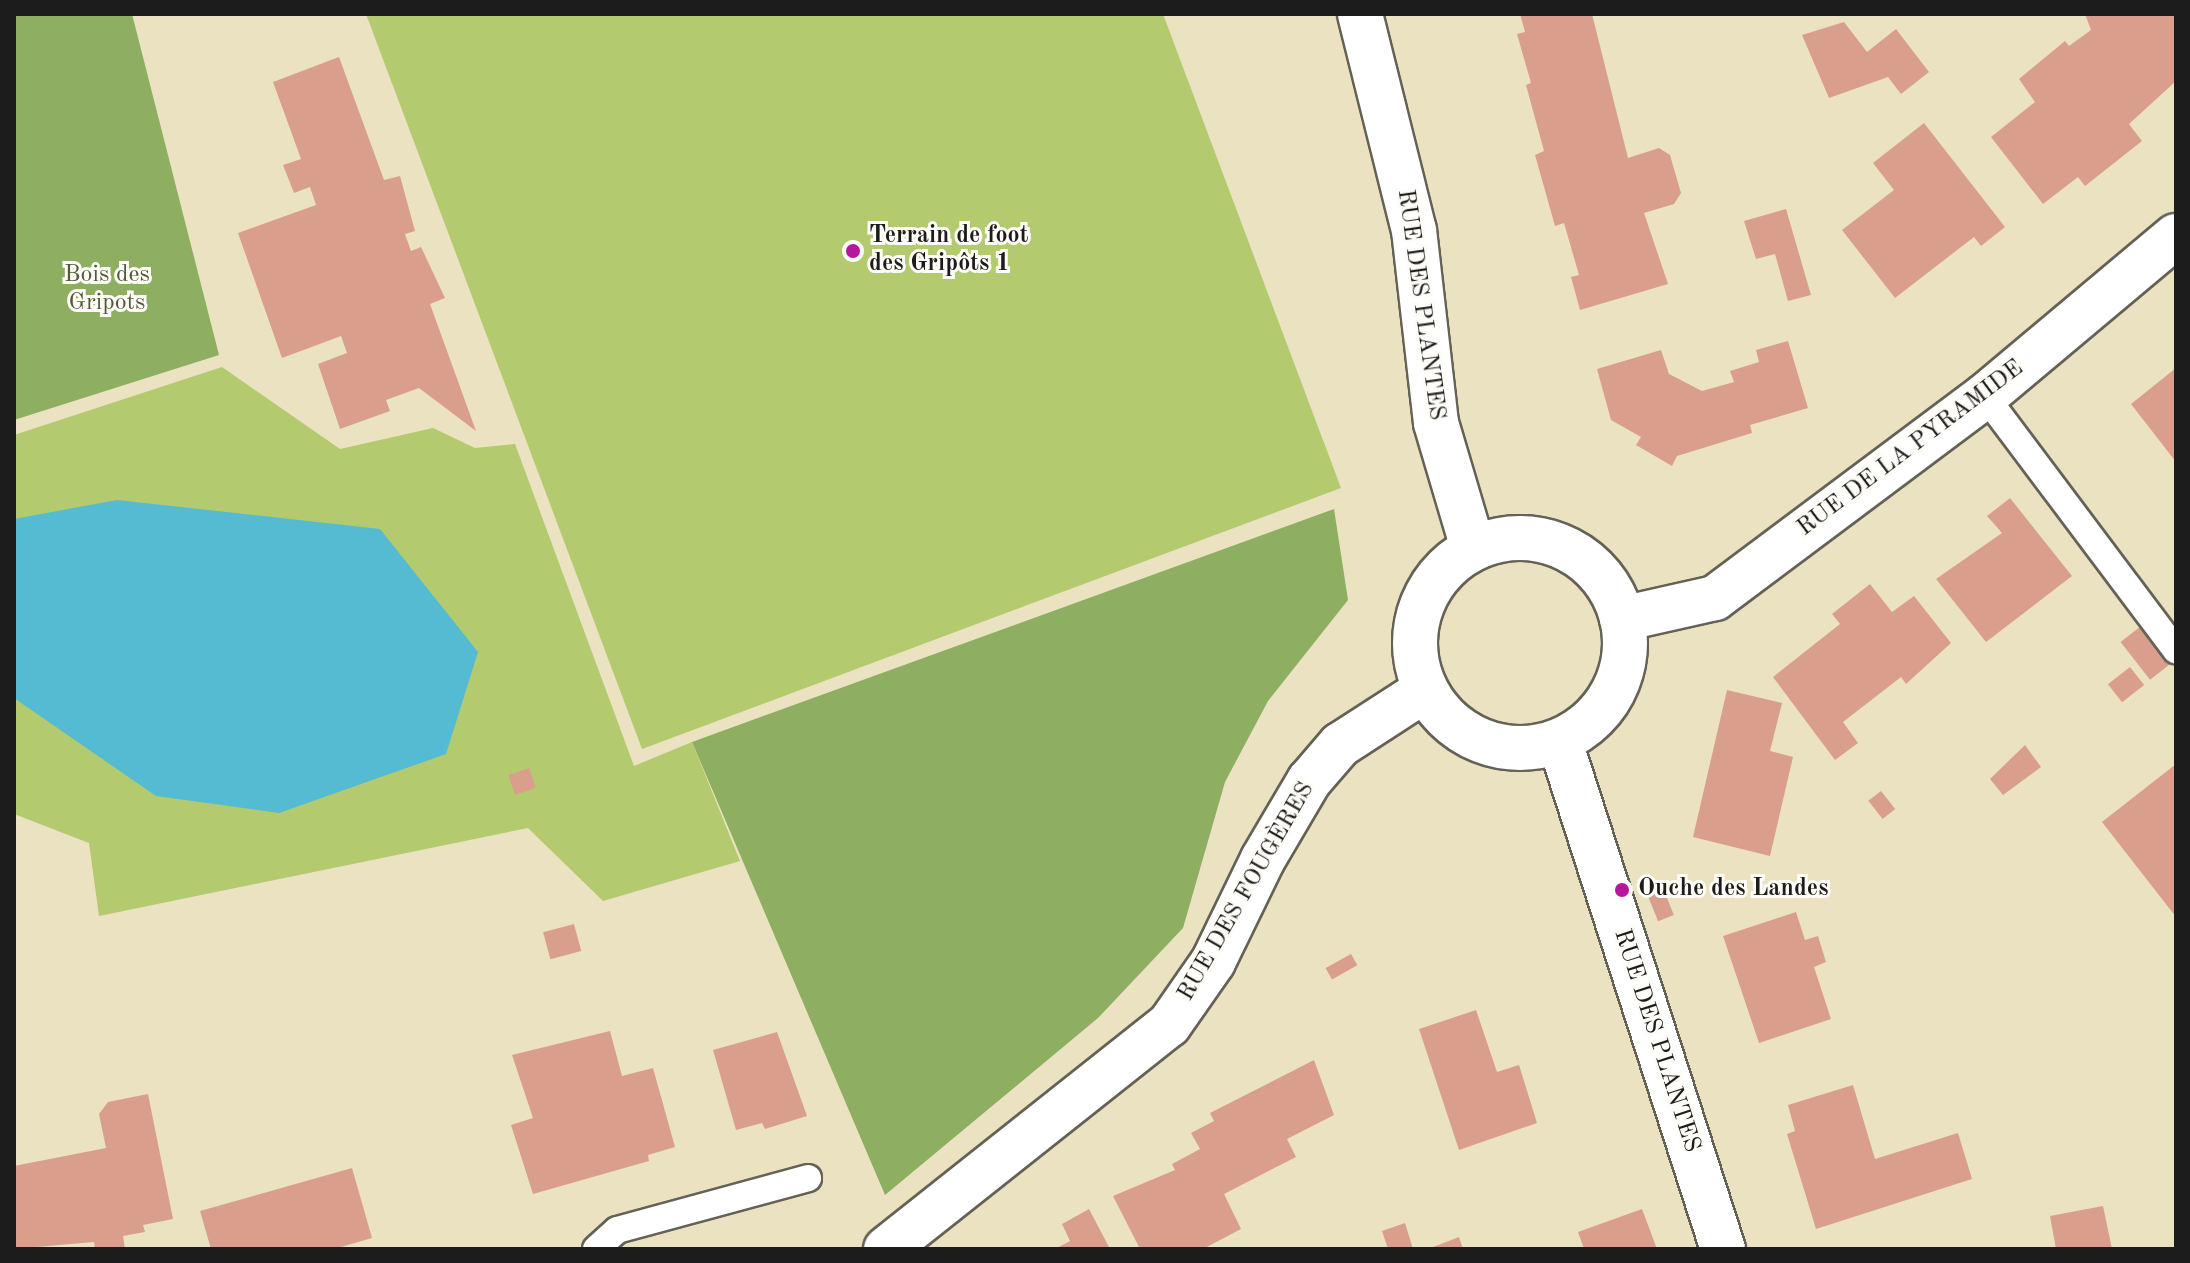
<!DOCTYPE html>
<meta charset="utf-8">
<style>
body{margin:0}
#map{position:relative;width:2190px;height:1263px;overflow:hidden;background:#ebe2c2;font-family:"Old Standard TT",serif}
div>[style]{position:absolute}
.green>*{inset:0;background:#b3ca6f}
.forest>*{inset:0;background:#8eae62}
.water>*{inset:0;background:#54bbd2}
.building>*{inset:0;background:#d99f8c;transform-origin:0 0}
.roads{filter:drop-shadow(2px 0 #646156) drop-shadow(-2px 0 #646156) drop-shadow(0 2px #646156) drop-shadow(0 -2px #646156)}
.service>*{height:26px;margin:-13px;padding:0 13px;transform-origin:13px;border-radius:13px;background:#fff}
.minor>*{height:44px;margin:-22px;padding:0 22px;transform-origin:22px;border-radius:22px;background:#fff}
.tertiary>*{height:44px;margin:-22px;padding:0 22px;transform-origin:22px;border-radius:22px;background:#fff}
.tertiary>.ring{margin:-22px;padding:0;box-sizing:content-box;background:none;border:44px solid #fff;border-radius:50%}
.dots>*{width:22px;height:22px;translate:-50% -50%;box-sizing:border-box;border:4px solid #fdfcf7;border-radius:50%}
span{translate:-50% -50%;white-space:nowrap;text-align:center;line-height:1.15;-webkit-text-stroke:6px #fdfcf7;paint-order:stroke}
.poi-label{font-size:24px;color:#1c1c1c;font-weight:700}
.left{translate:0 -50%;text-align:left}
.park-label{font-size:24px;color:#515939}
.street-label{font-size:24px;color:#1c1c1c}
.frame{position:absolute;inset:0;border:16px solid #1c1c1c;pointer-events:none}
</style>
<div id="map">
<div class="green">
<i style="clip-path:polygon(366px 14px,1163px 14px,1341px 488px,642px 749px)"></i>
<i style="clip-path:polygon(222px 367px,340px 449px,433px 428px,475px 448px,515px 444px,634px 766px,692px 742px,740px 861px,603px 901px,528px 828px,99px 916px,89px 843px,14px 814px,14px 435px)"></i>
</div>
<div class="forest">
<i style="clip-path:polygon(14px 14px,132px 14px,219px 355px,14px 420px)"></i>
<i style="clip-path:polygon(1334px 509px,1348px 600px,1268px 701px,1225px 782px,1183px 928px,1098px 1018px,885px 1195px,692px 742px)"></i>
</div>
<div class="water">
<i style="clip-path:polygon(117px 500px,380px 529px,478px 652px,446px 754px,279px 813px,156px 796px,14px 698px,14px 519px)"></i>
</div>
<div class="building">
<i style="clip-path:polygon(1520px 14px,1592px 14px,1628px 158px,1659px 148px,1670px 155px,1681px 193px,1674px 204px,1644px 213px,1668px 284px,1580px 310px,1571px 277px,1579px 275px,1564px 223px,1555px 226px,1535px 155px,1544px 151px,1526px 85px,1531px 83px,1517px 34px,1525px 32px)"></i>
<i style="clip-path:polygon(2085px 14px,2176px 14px,2176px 81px,2129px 124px,2142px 141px,2085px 186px,2078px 177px,2043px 204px,1991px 137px,2035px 102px,2019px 79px,2065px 41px,2069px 46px,2091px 30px)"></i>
<i style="clip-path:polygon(1844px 22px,1867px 52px,1896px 29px,1929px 72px,1901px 94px,1888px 77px,1829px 98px,1802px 35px)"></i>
<i style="clip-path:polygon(339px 57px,384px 180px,400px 176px,415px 231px,405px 234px,411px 251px,421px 247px,445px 298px,430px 304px,476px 431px,419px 388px,386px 400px,390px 411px,340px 429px,318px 364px,347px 353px,341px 336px,282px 358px,238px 233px,316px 205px,310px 187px,294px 193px,283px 165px,301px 159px,273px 82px)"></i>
<i style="clip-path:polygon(1924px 123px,2005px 227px,1981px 246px,1974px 237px,1895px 298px,1842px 230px,1894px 190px,1873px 163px)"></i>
<i style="clip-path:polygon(1786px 209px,1811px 295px,1788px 301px,1775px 254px,1756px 259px,1744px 221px)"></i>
<i style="clip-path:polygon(1788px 341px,1808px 408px,1750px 425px,1752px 433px,1677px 456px,1672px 466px,1636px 445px,1641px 437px,1611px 420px,1597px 369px,1661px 350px,1669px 374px,1702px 391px,1734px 382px,1730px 371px,1759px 362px,1756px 350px)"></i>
<i style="clip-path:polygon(2176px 368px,2176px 462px,2131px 404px)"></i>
<i style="clip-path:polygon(2010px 498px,2072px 576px,1986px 642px,1936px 579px,2002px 533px,1987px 516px)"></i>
<i style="clip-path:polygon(1870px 584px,1892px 612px,1914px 596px,1951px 643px,1906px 684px,1901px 677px,1843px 722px,1858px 743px,1835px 760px,1773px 677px,1840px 624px,1832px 614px)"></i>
<i style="left:2141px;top:626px;width:48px;height:26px;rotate:52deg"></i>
<i style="left:2130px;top:667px;width:23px;height:28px;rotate:52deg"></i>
<i style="clip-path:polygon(1727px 690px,1782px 703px,1770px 751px,1793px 757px,1770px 856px,1693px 837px)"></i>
<i style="clip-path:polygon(2025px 745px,2041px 767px,2003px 795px,1990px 779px)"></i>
<i style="clip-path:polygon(2176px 764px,2176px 917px,2102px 822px)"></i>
<i style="left:529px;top:768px;width:21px;height:22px;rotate:71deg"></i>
<i style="left:1881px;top:791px;width:23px;height:16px;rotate:52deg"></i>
<i style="left:1663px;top:888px;width:29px;height:17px;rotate:68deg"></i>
<i style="clip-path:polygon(1796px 912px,1805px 940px,1818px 936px,1826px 962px,1814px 967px,1831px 1019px,1759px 1043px,1723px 936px)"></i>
<i style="left:574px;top:924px;width:28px;height:32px;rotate:75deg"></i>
<i style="left:1351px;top:954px;width:13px;height:29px;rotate:61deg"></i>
<i style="clip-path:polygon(1476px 1010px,1497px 1072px,1519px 1065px,1537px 1123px,1459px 1150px,1419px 1029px)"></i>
<i style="clip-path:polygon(610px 1031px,622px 1076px,653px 1068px,675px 1147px,648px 1155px,649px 1161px,533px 1194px,511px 1125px,533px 1118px,512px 1055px)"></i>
<i style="clip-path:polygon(777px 1032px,807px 1116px,765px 1129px,762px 1123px,736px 1130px,713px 1050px)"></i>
<i style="clip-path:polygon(1314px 1060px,1334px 1115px,1287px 1139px,1296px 1157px,1224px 1194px,1241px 1229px,1203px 1249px,1140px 1249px,1113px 1196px,1175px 1170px,1172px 1164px,1200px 1149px,1191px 1133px,1214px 1121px,1210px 1113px)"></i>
<i style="clip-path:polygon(1853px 1085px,1875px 1159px,1958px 1133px,1972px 1179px,1816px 1229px,1787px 1134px,1795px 1131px,1788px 1105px)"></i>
<i style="clip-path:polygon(148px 1094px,173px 1219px,143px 1225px,145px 1232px,123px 1236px,125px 1249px,95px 1249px,94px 1242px,14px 1249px,14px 1166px,106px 1148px,99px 1114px,108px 1102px)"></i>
<i style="clip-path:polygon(352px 1168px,372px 1238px,334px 1249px,211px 1249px,200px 1211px)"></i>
<i style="clip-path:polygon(2103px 1206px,2112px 1249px,2056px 1249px,2050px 1216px)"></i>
<i style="clip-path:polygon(1089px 1209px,1110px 1249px,1055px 1249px,1070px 1241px,1062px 1224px)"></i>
<i style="clip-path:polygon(1642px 1209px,1657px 1249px,1584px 1249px,1578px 1232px)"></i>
<i style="clip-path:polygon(1405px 1223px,1413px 1249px,1388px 1249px,1382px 1231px)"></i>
<i style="clip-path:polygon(1459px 1237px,1463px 1249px,1428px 1249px)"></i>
</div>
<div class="roads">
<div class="service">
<i style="left:1985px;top:396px;width:318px;rotate:53.1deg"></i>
<i style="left:596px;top:1249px;width:28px;rotate:-42deg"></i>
<i style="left:617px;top:1230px;width:198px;rotate:-15.2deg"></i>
</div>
<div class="minor">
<i style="left:1622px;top:619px;width:95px;rotate:-12.7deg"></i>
<i style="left:1715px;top:598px;width:337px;rotate:-36.8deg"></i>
<i style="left:1985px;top:396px;width:249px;rotate:-40deg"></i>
<i style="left:886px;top:1249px;width:361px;rotate:-38.4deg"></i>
<i style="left:1169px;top:1025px;width:77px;rotate:-55.1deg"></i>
<i style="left:1213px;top:962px;width:114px;rotate:-64.1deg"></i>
<i style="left:1263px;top:859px;width:91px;rotate:-59.5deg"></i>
<i style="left:1309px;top:781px;width:48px;rotate:-49.3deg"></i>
<i style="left:1340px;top:745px;width:101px;rotate:-32.9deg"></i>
</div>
<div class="tertiary">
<i style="left:1360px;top:14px;width:223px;rotate:76deg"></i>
<i style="left:1414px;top:230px;width:194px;rotate:83.5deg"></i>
<i style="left:1436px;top:423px;width:130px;rotate:73.5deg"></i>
<i class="ring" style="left:1415px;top:538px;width:166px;height:166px"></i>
<i style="left:1560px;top:742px;width:533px;rotate:72.18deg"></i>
</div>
</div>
<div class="dots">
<i style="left:853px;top:251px;background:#b5179e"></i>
<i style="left:1622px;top:890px;background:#b5179e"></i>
</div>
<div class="poi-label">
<span class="left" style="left:869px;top:251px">Terrain de foot<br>des Gripôts 1</span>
<span class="left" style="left:1638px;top:890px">Ouche des Landes</span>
</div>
<div class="park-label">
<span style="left:107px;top:290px">Bois des<br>Gripots</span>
</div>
<div class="street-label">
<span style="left:1420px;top:305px;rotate:82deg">RUE DES PLANTES</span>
<span style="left:1911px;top:449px;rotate:-37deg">RUE DE LA PYRAMIDE</span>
<span style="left:1247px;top:892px;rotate:-60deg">RUE DES FOUGÈRES</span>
<span style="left:1656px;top:1041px;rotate:72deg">RUE DES PLANTES</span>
</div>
<div class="frame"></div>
</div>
